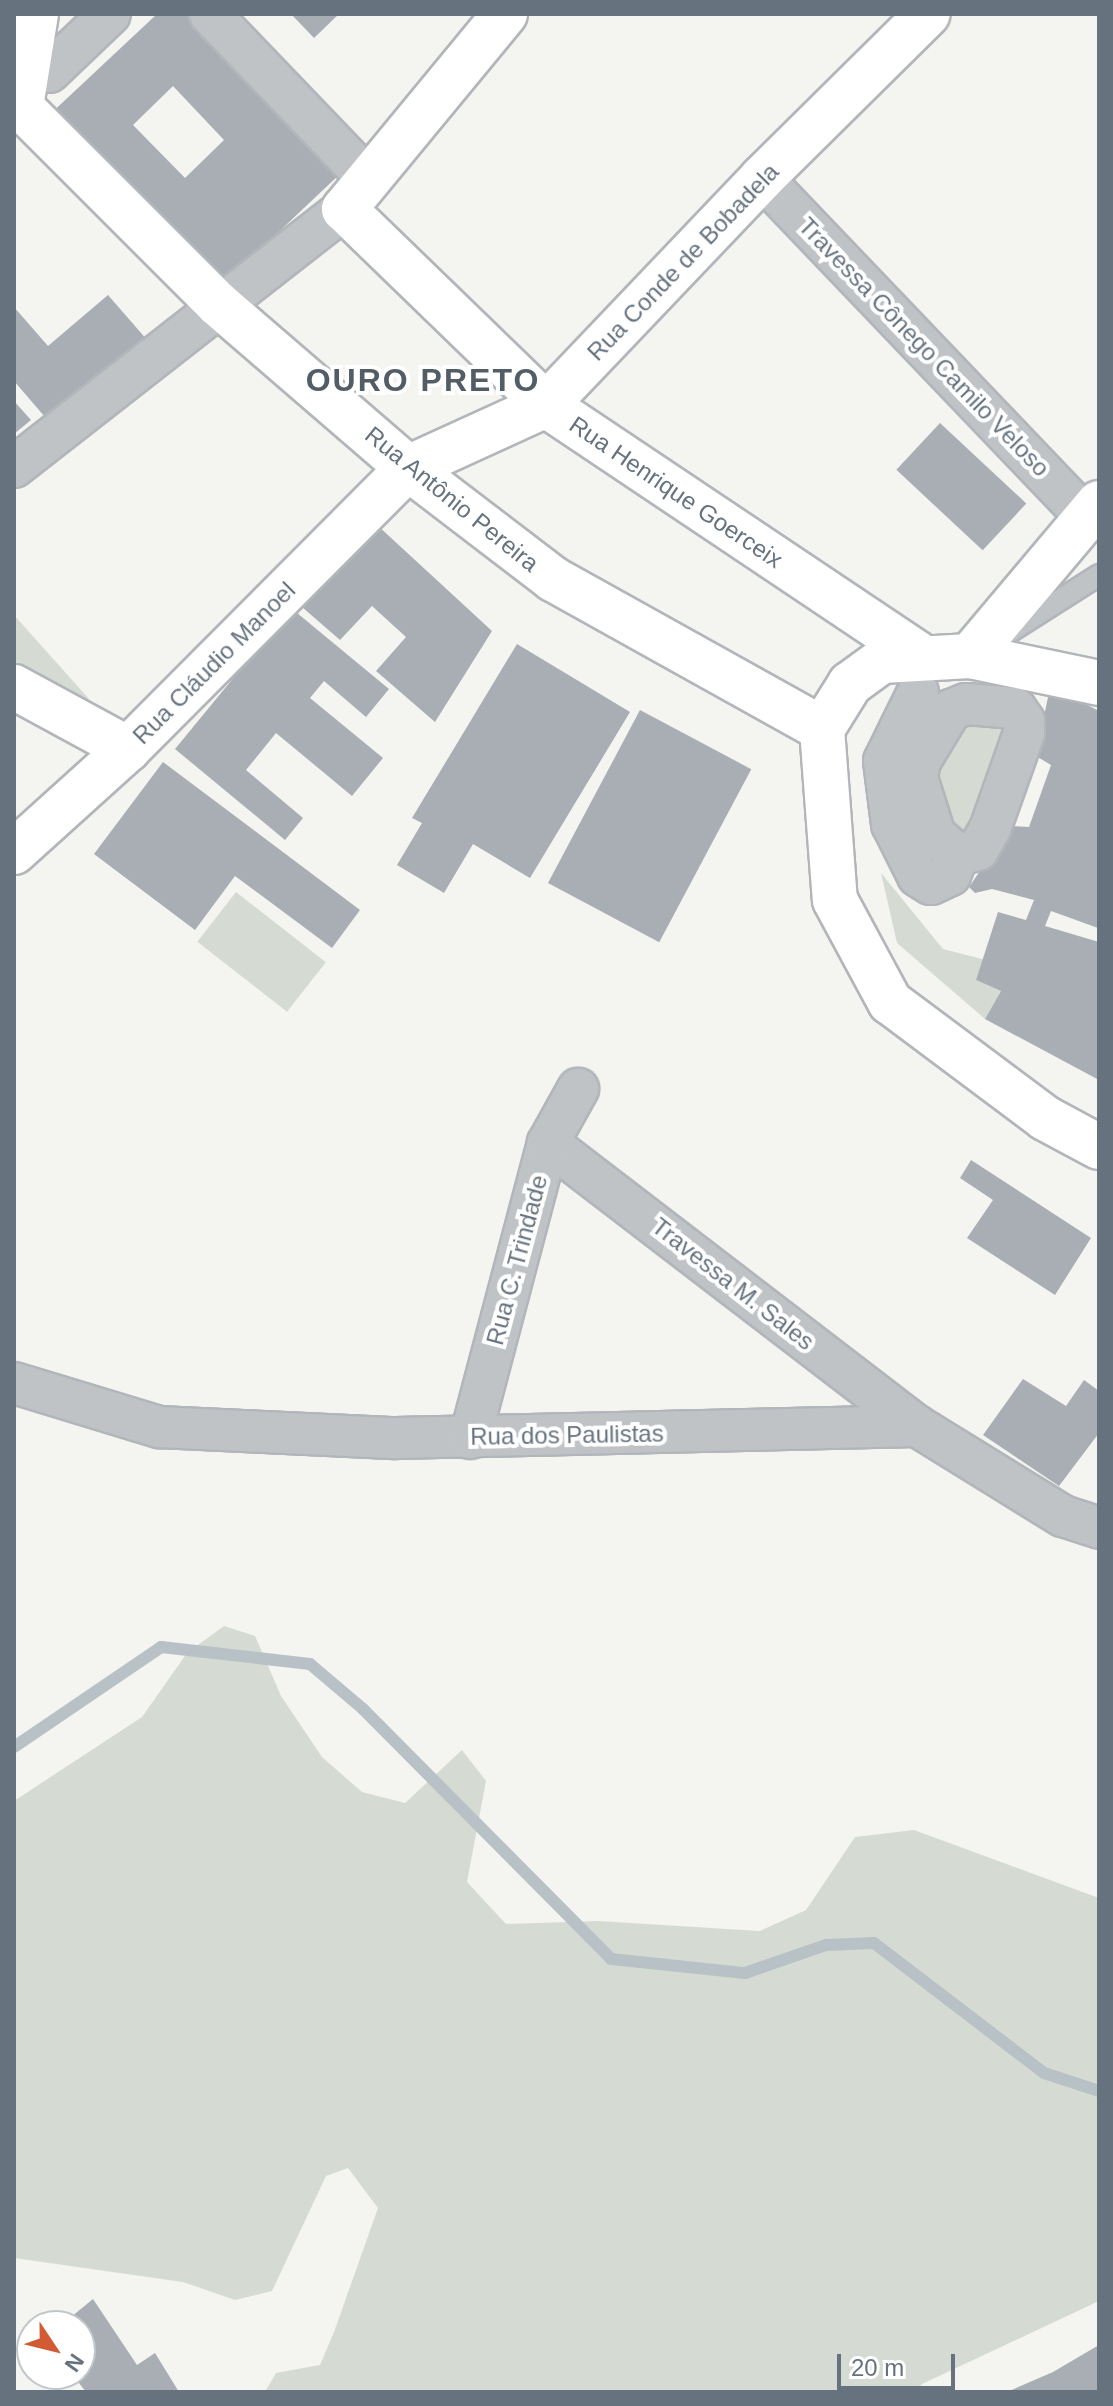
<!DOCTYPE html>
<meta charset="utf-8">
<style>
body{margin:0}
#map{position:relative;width:1113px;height:2406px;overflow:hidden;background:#f4f4f1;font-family:Helvetica,sans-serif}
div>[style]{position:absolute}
.green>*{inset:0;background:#d5dbd2;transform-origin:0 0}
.stream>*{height:12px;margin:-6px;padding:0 6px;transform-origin:6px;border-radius:6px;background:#b8c2c6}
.building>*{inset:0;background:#a8aeb3;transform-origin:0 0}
.roads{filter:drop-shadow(2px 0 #b2b6ba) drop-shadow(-2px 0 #b2b6ba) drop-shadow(0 2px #b2b6ba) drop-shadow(0 -2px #b2b6ba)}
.lane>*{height:20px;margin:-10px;padding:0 10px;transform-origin:10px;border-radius:10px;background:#c0c3c6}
.street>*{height:40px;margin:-20px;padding:0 20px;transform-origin:20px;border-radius:20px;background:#c0c3c6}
.secondary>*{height:44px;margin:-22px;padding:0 22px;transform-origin:22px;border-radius:22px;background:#fff}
span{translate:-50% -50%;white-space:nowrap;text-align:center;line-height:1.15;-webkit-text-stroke:8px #fff;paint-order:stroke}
.street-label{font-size:24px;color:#66737f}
.district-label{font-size:32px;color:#535d65;font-weight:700;letter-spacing:2px}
.frame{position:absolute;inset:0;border:16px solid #66737f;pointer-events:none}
.north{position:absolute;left:16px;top:2310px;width:80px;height:80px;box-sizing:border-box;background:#fff;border:2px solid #c2c7cc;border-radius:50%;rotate:125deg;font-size:22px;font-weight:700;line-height:32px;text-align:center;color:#66737f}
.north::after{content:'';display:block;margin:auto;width:28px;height:36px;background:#d25b33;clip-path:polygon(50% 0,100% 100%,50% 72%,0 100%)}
.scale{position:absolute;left:837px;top:2354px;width:118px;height:36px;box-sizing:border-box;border:4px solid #66737f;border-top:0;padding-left:10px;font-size:24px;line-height:28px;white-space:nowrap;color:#66737f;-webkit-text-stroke:6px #fff;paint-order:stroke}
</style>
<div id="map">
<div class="green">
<i style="clip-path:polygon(14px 615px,89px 699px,80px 708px,14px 665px)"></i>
<i style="clip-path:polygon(963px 715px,1008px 722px,969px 837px,950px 828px,932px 761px)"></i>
<i style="clip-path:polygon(881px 873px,943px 949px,986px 960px,976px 980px,1001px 991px,985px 1019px,897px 943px)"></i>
<i style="left:236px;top:892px;width:114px;height:63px;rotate:38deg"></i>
<i style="clip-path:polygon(224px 1626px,255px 1636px,281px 1696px,322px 1757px,362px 1792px,405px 1803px,462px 1750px,486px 1781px,467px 1882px,506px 1924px,598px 1921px,760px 1931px,806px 1910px,855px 1837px,914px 1830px,1099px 1898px,1099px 2301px,922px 2384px,916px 2392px,265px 2392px,276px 2373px,320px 2365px,334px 2332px,378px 2208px,348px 2168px,326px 2176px,272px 2291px,235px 2300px,183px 2282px,14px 2258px,14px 1801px,142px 1717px,187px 1653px)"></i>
</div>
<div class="stream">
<i style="left:14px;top:1747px;width:178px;rotate:-34.2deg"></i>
<i style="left:161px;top:1647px;width:150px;rotate:6.5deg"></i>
<i style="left:310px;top:1664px;width:70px;rotate:40.3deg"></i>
<i style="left:363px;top:1709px;width:352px;rotate:45.2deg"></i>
<i style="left:611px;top:1959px;width:135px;rotate:6deg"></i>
<i style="left:745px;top:1973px;width:86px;rotate:-19.1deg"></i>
<i style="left:826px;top:1945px;width:48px;rotate:-2.4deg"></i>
<i style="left:874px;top:1943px;width:214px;rotate:37.4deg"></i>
<i style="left:1044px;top:2073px;width:58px;rotate:18.1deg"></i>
</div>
<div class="building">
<i style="clip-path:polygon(evenodd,157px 14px,191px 14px,341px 173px,212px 295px,46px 118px,157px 14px,173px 86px,224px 140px,185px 178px,133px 125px,173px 86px)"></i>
<i style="clip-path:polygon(291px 14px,339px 14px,314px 38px)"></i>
<i style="clip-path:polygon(108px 295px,148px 341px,51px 424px,14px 381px,14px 307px,48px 346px)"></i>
<i style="clip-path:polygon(14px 401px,31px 420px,14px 434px)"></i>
<i style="left:940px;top:423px;width:118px;height:64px;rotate:43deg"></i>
<i style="clip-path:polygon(376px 524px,492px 631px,435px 722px,376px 671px,406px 637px,372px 606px,340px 640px,302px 607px)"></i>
<i style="clip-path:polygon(291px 608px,389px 689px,366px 717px,324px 681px,310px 698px,383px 758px,352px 796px,276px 733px,246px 770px,303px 818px,285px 840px,175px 749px)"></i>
<i style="clip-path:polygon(517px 644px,630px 712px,530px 878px,473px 844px,444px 893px,397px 865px,422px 823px,412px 818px)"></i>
<i style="clip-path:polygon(1062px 692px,1099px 711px,1099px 938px,1098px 928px,1051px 911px,1045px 926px,1099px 942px,1099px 1080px,985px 1019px,1001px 991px,976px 980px,998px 912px,1026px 920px,1034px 900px,992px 889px,975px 893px,969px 887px,1011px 826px,1029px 827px,1051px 765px,1036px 756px,1048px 697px)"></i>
<i style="left:640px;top:710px;width:126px;height:196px;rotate:28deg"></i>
<i style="clip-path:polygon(163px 762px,360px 910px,332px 948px,235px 876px,195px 930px,94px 854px)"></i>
<i style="clip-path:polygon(971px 1160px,1091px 1238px,1055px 1295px,967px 1238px,993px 1200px,960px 1178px)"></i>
<i style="clip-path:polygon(1023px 1379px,1066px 1406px,1084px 1380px,1099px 1391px,1099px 1433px,1059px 1486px,983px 1435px)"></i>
<i style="clip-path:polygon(93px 2299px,137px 2365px,155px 2353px,179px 2392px,86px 2392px,72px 2374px,80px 2374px,80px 2326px,60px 2326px)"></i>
<i style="clip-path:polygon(1099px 2345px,1099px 2392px,1007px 2392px,1053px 2372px)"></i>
</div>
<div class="roads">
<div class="lane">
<i style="left:1008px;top:633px;width:108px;rotate:-32.5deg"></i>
</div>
<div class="street">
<i style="left:210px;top:14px;width:230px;rotate:46.2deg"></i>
<i style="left:49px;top:72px;width:84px;rotate:-43.6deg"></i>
<i style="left:762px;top:178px;width:469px;rotate:46.3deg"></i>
<i style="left:14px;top:467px;width:419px;rotate:-38deg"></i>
<i style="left:918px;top:692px;width:77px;rotate:116.2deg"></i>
<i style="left:884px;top:761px;width:64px;rotate:82.8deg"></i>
<i style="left:892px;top:824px;width:58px;rotate:63.4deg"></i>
<i style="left:918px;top:876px;width:15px;rotate:32deg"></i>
<i style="left:931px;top:884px;width:21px;rotate:-25deg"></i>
<i style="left:950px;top:875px;width:22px;rotate:-68deg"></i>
<i style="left:966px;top:704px;width:49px;rotate:4.7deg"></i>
<i style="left:1015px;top:708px;width:16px;rotate:55deg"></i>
<i style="left:1024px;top:721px;width:12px;rotate:90deg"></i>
<i style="left:1024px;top:733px;width:102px;rotate:109.5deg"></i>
<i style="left:990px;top:829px;width:24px;rotate:120deg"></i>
<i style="left:978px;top:850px;width:21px;rotate:166deg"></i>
<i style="left:958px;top:855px;width:30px;rotate:-139deg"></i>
<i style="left:935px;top:835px;width:60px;rotate:-107.5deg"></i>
<i style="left:917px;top:778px;width:17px;rotate:-80deg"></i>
<i style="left:920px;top:761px;width:60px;rotate:-58.7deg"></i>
<i style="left:951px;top:710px;width:16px;rotate:-22deg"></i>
<i style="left:548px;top:1143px;width:465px;rotate:37.5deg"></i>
<i style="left:14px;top:1383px;width:152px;rotate:16.9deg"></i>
<i style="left:159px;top:1427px;width:237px;rotate:2.7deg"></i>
<i style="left:396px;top:1438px;width:521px;rotate:-1.32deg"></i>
<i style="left:917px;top:1426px;width:172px;rotate:31.7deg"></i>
<i style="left:1063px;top:1516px;width:38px;rotate:18deg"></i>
<i style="left:470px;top:1438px;width:305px;rotate:-75.2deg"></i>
<i style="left:548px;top:1143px;width:62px;rotate:-60.9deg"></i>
</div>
<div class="secondary">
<i style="left:36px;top:14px;width:94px;rotate:99.2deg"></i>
<i style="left:21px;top:107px;width:279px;rotate:45deg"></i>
<i style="left:218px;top:304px;width:251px;rotate:40.8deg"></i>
<i style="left:408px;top:468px;width:183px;rotate:37.4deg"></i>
<i style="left:553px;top:579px;width:308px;rotate:29.1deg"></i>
<i style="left:505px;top:14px;width:253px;rotate:129.5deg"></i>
<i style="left:344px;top:209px;width:281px;rotate:44.1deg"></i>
<i style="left:546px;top:405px;width:451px;rotate:33.8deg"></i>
<i style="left:970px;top:656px;width:200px;rotate:-49.9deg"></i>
<i style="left:14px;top:687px;width:130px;rotate:28.5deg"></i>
<i style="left:822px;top:729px;width:171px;rotate:85.7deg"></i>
<i style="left:835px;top:900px;width:116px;rotate:61.7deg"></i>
<i style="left:890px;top:1002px;width:194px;rotate:36.8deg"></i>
<i style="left:1045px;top:1118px;width:61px;rotate:28.2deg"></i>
<i style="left:822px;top:729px;width:53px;rotate:-58.1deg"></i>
<i style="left:850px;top:684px;width:39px;rotate:-36deg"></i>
<i style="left:882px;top:661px;width:88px;rotate:-3.3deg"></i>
<i style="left:970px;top:656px;width:132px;rotate:11.8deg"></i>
<i style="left:14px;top:852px;width:154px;rotate:-42.1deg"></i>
<i style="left:128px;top:749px;width:397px;rotate:-45.1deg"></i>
<i style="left:408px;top:468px;width:152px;rotate:-24.5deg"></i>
<i style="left:546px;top:405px;width:313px;rotate:-46.4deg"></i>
<i style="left:762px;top:178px;width:233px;rotate:-44.7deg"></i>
</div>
</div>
<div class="street-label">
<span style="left:683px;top:262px;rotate:-46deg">Rua Conde de Bobadela</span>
<span style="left:924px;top:347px;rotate:46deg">Travessa Cônego Camilo Veloso</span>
<span style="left:676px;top:492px;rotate:34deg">Rua Henrique Goerceix</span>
<span style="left:452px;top:499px;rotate:39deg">Rua Antônio Pereira</span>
<span style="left:214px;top:663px;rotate:-45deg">Rua Cláudio Manoel</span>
<span style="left:517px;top:1260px;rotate:-75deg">Rua C. Trindade</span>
<span style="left:733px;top:1284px;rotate:38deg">Travessa M. Sales</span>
<span style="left:567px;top:1435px;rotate:-1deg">Rua dos Paulistas</span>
</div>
<div class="district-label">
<span style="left:423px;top:380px">OURO PRETO</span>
</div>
<div class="frame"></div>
<div class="north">N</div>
<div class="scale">20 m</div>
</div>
